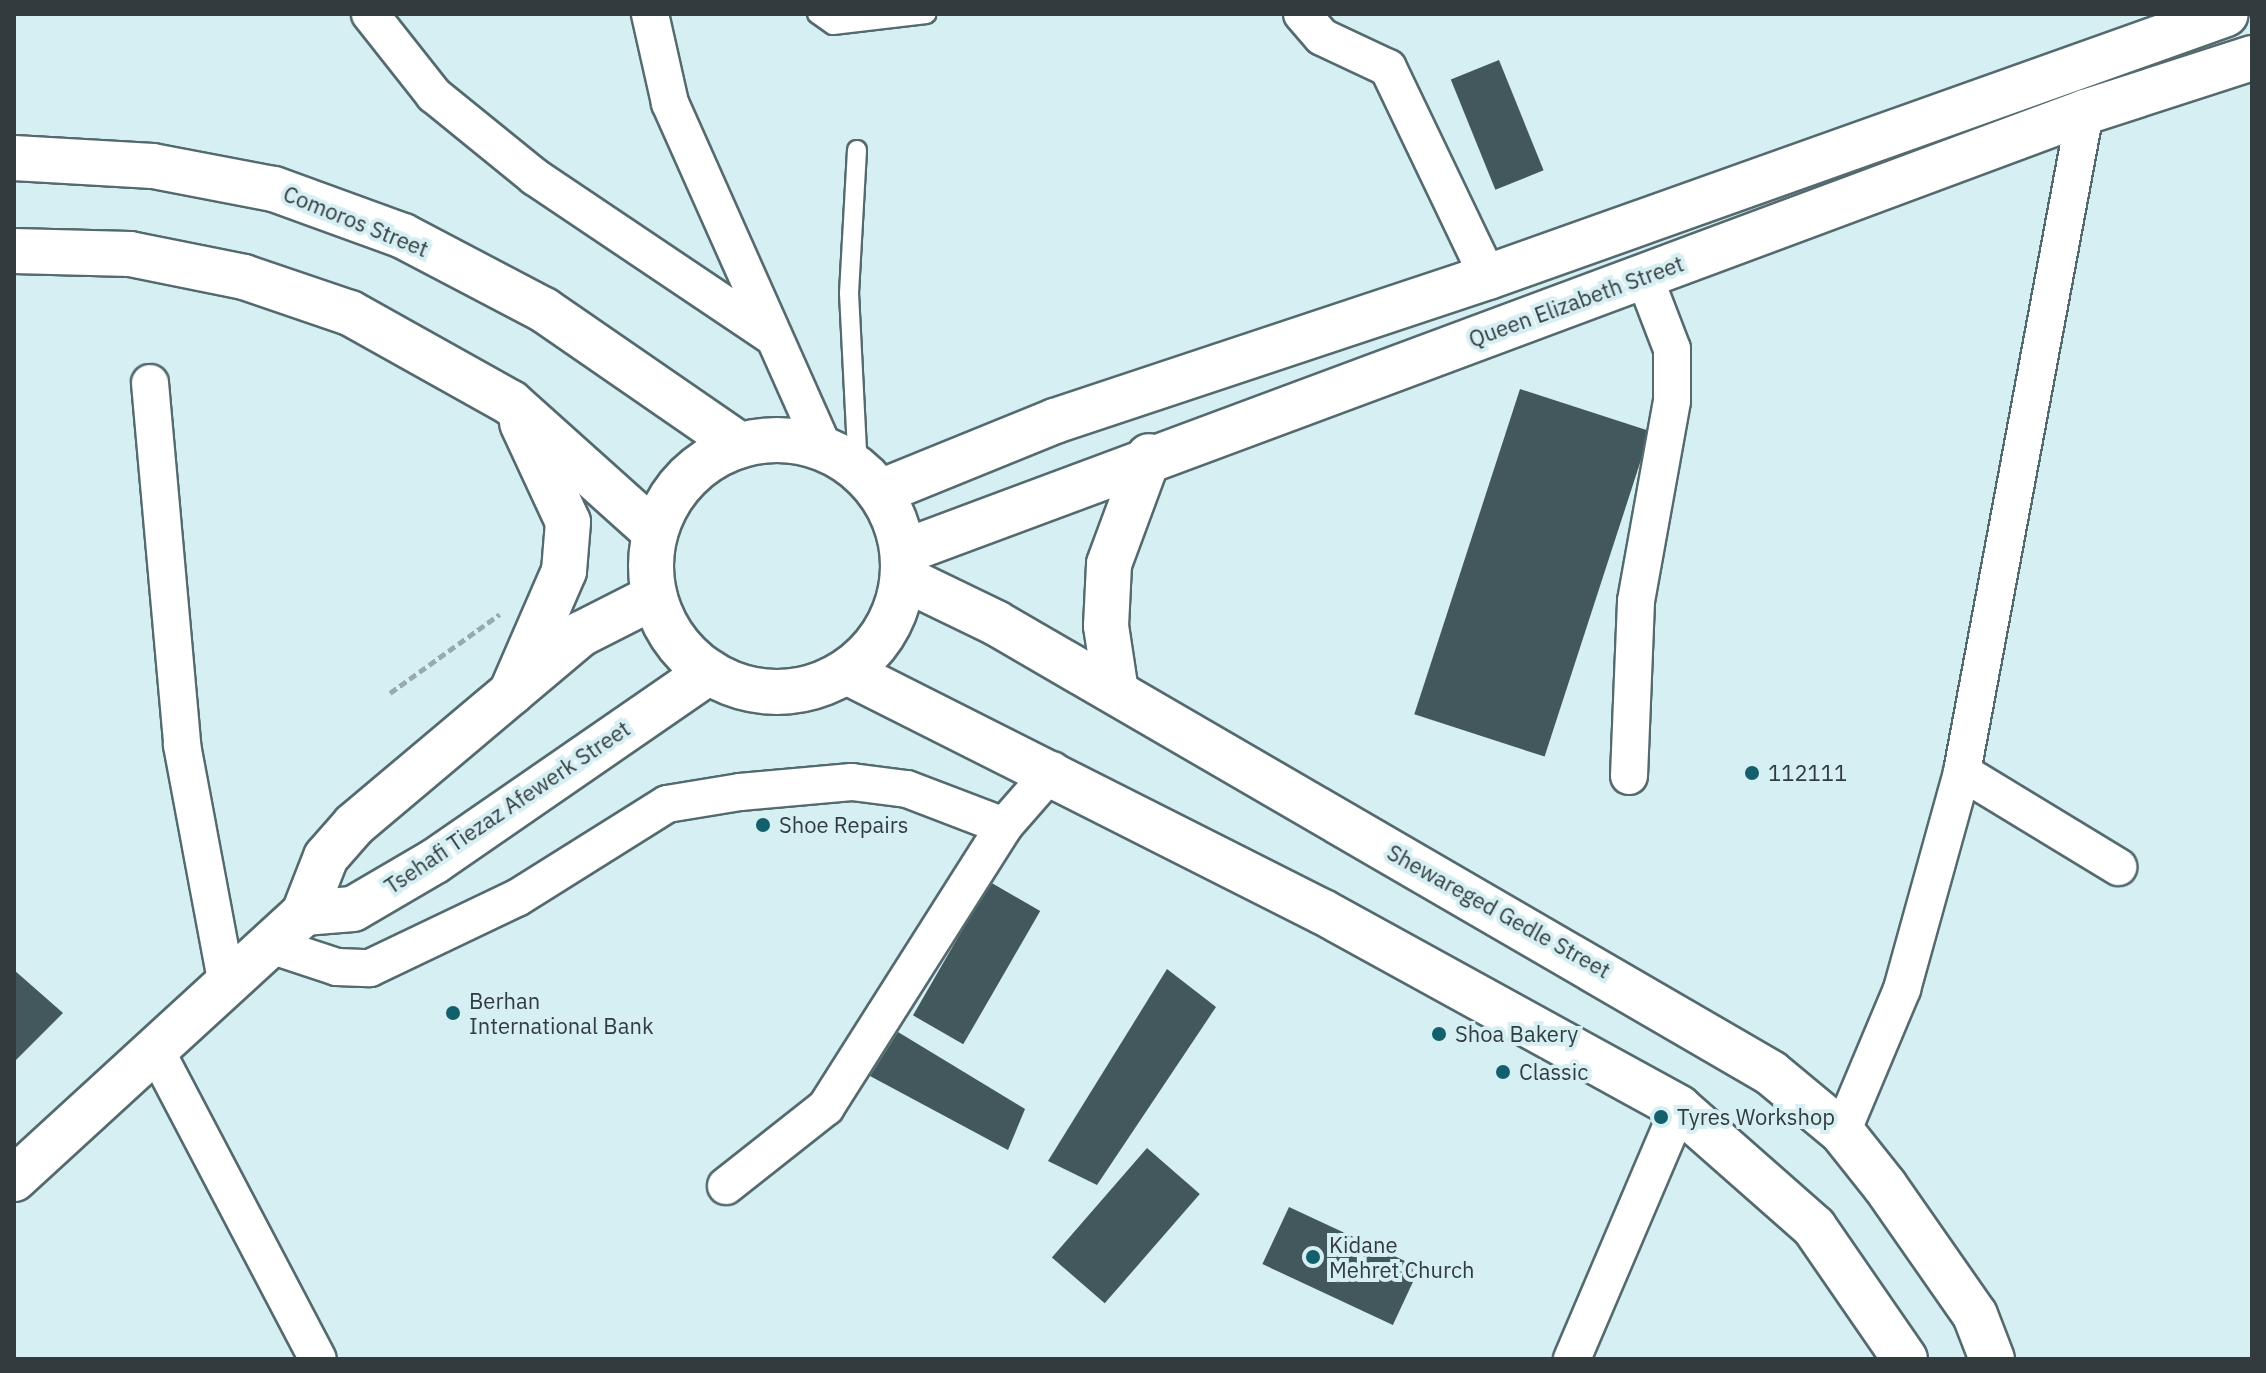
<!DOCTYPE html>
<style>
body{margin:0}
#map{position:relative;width:2266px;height:1373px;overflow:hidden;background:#d6eff3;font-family:"IBM Plex Sans",sans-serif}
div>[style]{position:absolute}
.building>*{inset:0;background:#43585c;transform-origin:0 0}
.path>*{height:5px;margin-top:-2.5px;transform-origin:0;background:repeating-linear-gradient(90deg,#97aaae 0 8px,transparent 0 12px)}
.roads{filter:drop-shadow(2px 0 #546a6e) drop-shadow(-2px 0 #546a6e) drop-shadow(0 2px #546a6e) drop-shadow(0 -2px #546a6e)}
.service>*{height:18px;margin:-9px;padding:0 9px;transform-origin:9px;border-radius:9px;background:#fff}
.minor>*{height:36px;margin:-18px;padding:0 18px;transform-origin:18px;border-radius:18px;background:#fff}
.secondary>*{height:44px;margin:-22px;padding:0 22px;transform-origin:22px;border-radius:22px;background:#fff}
.primary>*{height:44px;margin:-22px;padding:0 22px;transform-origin:22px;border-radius:22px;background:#fff}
.primary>.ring{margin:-22px;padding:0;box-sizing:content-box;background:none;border:44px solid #fff;border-radius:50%}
.dots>*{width:22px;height:22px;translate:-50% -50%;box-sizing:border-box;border:4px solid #d6eff3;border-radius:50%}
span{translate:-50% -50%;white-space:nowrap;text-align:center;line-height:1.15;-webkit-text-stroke:8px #d6eff3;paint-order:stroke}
.street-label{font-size:22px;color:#323b3d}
.poi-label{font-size:22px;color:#323b3d}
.left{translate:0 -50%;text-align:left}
.frame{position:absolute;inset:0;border:16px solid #323b3d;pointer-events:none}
</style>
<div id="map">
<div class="building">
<i style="left:1499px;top:60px;width:119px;height:52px;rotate:68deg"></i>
<i style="left:1520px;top:389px;width:137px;height:342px;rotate:18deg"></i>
<i style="left:990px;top:882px;width:58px;height:154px;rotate:30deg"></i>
<i style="clip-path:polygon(1167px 969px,1216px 1007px,1097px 1185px,1048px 1161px)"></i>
<i style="clip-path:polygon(14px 970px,63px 1013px,14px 1062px)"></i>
<i style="clip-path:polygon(898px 1032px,1025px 1109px,1008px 1150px,870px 1076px)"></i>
<i style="left:1147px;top:1148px;width:70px;height:145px;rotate:41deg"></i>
<i style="left:1289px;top:1207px;width:144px;height:63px;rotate:25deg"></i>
</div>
<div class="path">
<i style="left:390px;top:693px;width:135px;rotate:-35.7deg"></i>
</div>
<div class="roads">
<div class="service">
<i style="left:817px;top:14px;width:19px;rotate:35deg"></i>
<i style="left:833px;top:25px;width:94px;rotate:-6.7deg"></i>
<i style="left:857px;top:150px;width:143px;rotate:93.2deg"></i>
<i style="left:849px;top:293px;width:176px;rotate:87.1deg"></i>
</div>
<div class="minor">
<i style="left:370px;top:14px;width:103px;rotate:51.7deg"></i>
<i style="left:434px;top:95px;width:130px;rotate:39.1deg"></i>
<i style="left:535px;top:177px;width:285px;rotate:33.9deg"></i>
<i style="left:650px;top:14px;width:91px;rotate:77.3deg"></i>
<i style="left:670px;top:103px;width:379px;rotate:66deg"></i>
<i style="left:1302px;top:14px;width:30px;rotate:49deg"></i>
<i style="left:1322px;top:37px;width:73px;rotate:25.2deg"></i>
<i style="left:1388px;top:68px;width:232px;rotate:64.4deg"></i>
<i style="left:150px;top:383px;width:363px;rotate:84.9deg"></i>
<i style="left:182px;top:745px;width:238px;rotate:79.4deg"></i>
<i style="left:1962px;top:772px;width:183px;rotate:31.3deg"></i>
<i style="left:1629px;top:776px;width:175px;rotate:-87.7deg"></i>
<i style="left:1636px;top:601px;width:203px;rotate:-79.8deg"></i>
<i style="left:1672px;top:401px;width:52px;rotate:-90deg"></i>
<i style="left:1672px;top:349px;width:78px;rotate:-111deg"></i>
<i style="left:267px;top:944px;width:74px;rotate:18.2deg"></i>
<i style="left:337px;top:967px;width:33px;rotate:2deg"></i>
<i style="left:370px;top:968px;width:163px;rotate:-25.5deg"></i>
<i style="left:517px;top:898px;width:177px;rotate:-32.1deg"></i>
<i style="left:667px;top:804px;width:74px;rotate:-9.3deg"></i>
<i style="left:740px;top:792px;width:112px;rotate:-5.1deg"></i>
<i style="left:852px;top:782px;width:55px;rotate:7.3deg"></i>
<i style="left:907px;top:789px;width:104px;rotate:20.9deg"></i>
<i style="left:154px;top:1047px;width:352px;rotate:62.3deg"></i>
<i style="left:1842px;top:1132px;width:155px;rotate:-67.2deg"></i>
<i style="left:1902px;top:989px;width:225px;rotate:-74.5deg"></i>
<i style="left:1962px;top:772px;width:671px;rotate:-79.44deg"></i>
<i style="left:726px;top:1186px;width:127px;rotate:-38.3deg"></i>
<i style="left:826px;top:1107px;width:333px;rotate:-57.6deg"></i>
<i style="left:1004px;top:826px;width:74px;rotate:-48.8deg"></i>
<i style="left:1572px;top:1359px;width:273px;rotate:-66.9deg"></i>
</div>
<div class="secondary">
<i style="left:304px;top:913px;width:60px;rotate:-68.6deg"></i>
<i style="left:326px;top:857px;width:43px;rotate:-48.8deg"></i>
<i style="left:354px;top:825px;width:297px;rotate:-40.1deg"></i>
<i style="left:581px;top:634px;width:82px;rotate:-26.9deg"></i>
<i style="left:14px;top:1179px;width:394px;rotate:-42.5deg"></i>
<i style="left:304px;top:913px;width:49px;rotate:-4.7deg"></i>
<i style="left:353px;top:909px;width:95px;rotate:-30.3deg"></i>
<i style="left:435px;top:861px;width:333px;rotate:-34.6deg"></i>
</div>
<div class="primary">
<i style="left:14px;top:158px;width:139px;rotate:3.3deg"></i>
<i style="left:153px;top:166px;width:123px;rotate:10.8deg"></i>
<i style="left:274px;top:189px;width:137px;rotate:20deg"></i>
<i style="left:403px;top:236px;width:159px;rotate:27.7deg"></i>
<i style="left:544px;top:310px;width:238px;rotate:34.6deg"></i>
<i style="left:14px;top:251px;width:116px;rotate:1.5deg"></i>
<i style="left:130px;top:254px;width:116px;rotate:11.4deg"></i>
<i style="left:244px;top:277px;width:112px;rotate:18.8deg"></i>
<i style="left:350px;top:313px;width:184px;rotate:29.2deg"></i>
<i style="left:511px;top:403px;width:193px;rotate:41.9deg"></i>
<i class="ring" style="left:651px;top:440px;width:208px;height:208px"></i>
<i style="left:880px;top:492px;width:189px;rotate:-22.1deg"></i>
<i style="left:1055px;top:421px;width:456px;rotate:-18.4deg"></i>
<i style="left:1488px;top:277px;width:783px;rotate:-19.61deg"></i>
<i style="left:903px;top:552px;width:1261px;rotate:-20.42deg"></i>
<i style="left:2085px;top:112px;width:176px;rotate:-17.9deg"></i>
<i style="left:903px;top:578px;width:103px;rotate:25.8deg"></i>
<i style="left:996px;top:623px;width:896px;rotate:30.14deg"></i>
<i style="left:1771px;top:1073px;width:92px;rotate:39.7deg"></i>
<i style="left:1842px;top:1132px;width:69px;rotate:51.5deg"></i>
<i style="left:1885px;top:1186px;width:157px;rotate:55.1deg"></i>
<i style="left:1975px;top:1315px;width:47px;rotate:68.9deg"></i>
<i style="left:847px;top:672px;width:533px;rotate:26.76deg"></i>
<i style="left:1323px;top:912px;width:406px;rotate:28.8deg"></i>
<i style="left:1679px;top:1108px;width:180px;rotate:41.4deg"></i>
<i style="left:1814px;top:1227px;width:160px;rotate:55.4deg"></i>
<i style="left:1116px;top:692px;width:67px;rotate:-98.6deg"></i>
<i style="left:1106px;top:626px;width:62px;rotate:-87.2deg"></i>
<i style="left:1109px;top:564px;width:115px;rotate:-69.7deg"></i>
<i style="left:511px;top:693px;width:133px;rotate:-66.5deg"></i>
<i style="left:564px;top:571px;width:49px;rotate:-85.3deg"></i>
<i style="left:568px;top:522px;width:109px;rotate:-114.9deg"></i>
</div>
</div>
<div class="dots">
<i style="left:1752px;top:773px;background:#13606c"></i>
<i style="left:763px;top:825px;background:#13606c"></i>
<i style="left:453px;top:1013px;background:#13606c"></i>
<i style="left:1439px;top:1034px;background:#13606c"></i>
<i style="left:1503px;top:1072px;background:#13606c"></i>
<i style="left:1661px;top:1117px;background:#13606c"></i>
<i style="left:1313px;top:1257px;background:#13606c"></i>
</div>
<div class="street-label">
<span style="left:356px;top:221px;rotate:22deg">Comoros Street</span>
<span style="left:1576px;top:301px;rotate:-20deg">Queen Elizabeth Street</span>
<span style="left:507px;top:807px;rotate:-34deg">Tsehafi Tiezaz Afewerk Street</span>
<span style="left:1499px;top:911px;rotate:29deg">Shewareged Gedle Street</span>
</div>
<div class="poi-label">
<span class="left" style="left:1768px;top:773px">112111</span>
<span class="left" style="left:779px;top:825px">Shoe Repairs</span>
<span class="left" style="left:469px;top:1013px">Berhan<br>International Bank</span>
<span class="left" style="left:1455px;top:1034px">Shoa Bakery</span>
<span class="left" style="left:1519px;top:1072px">Classic</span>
<span class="left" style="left:1677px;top:1117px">Tyres Workshop</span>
<span class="left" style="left:1329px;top:1257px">Kidane<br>Mehret Church</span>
</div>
<div class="frame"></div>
</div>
